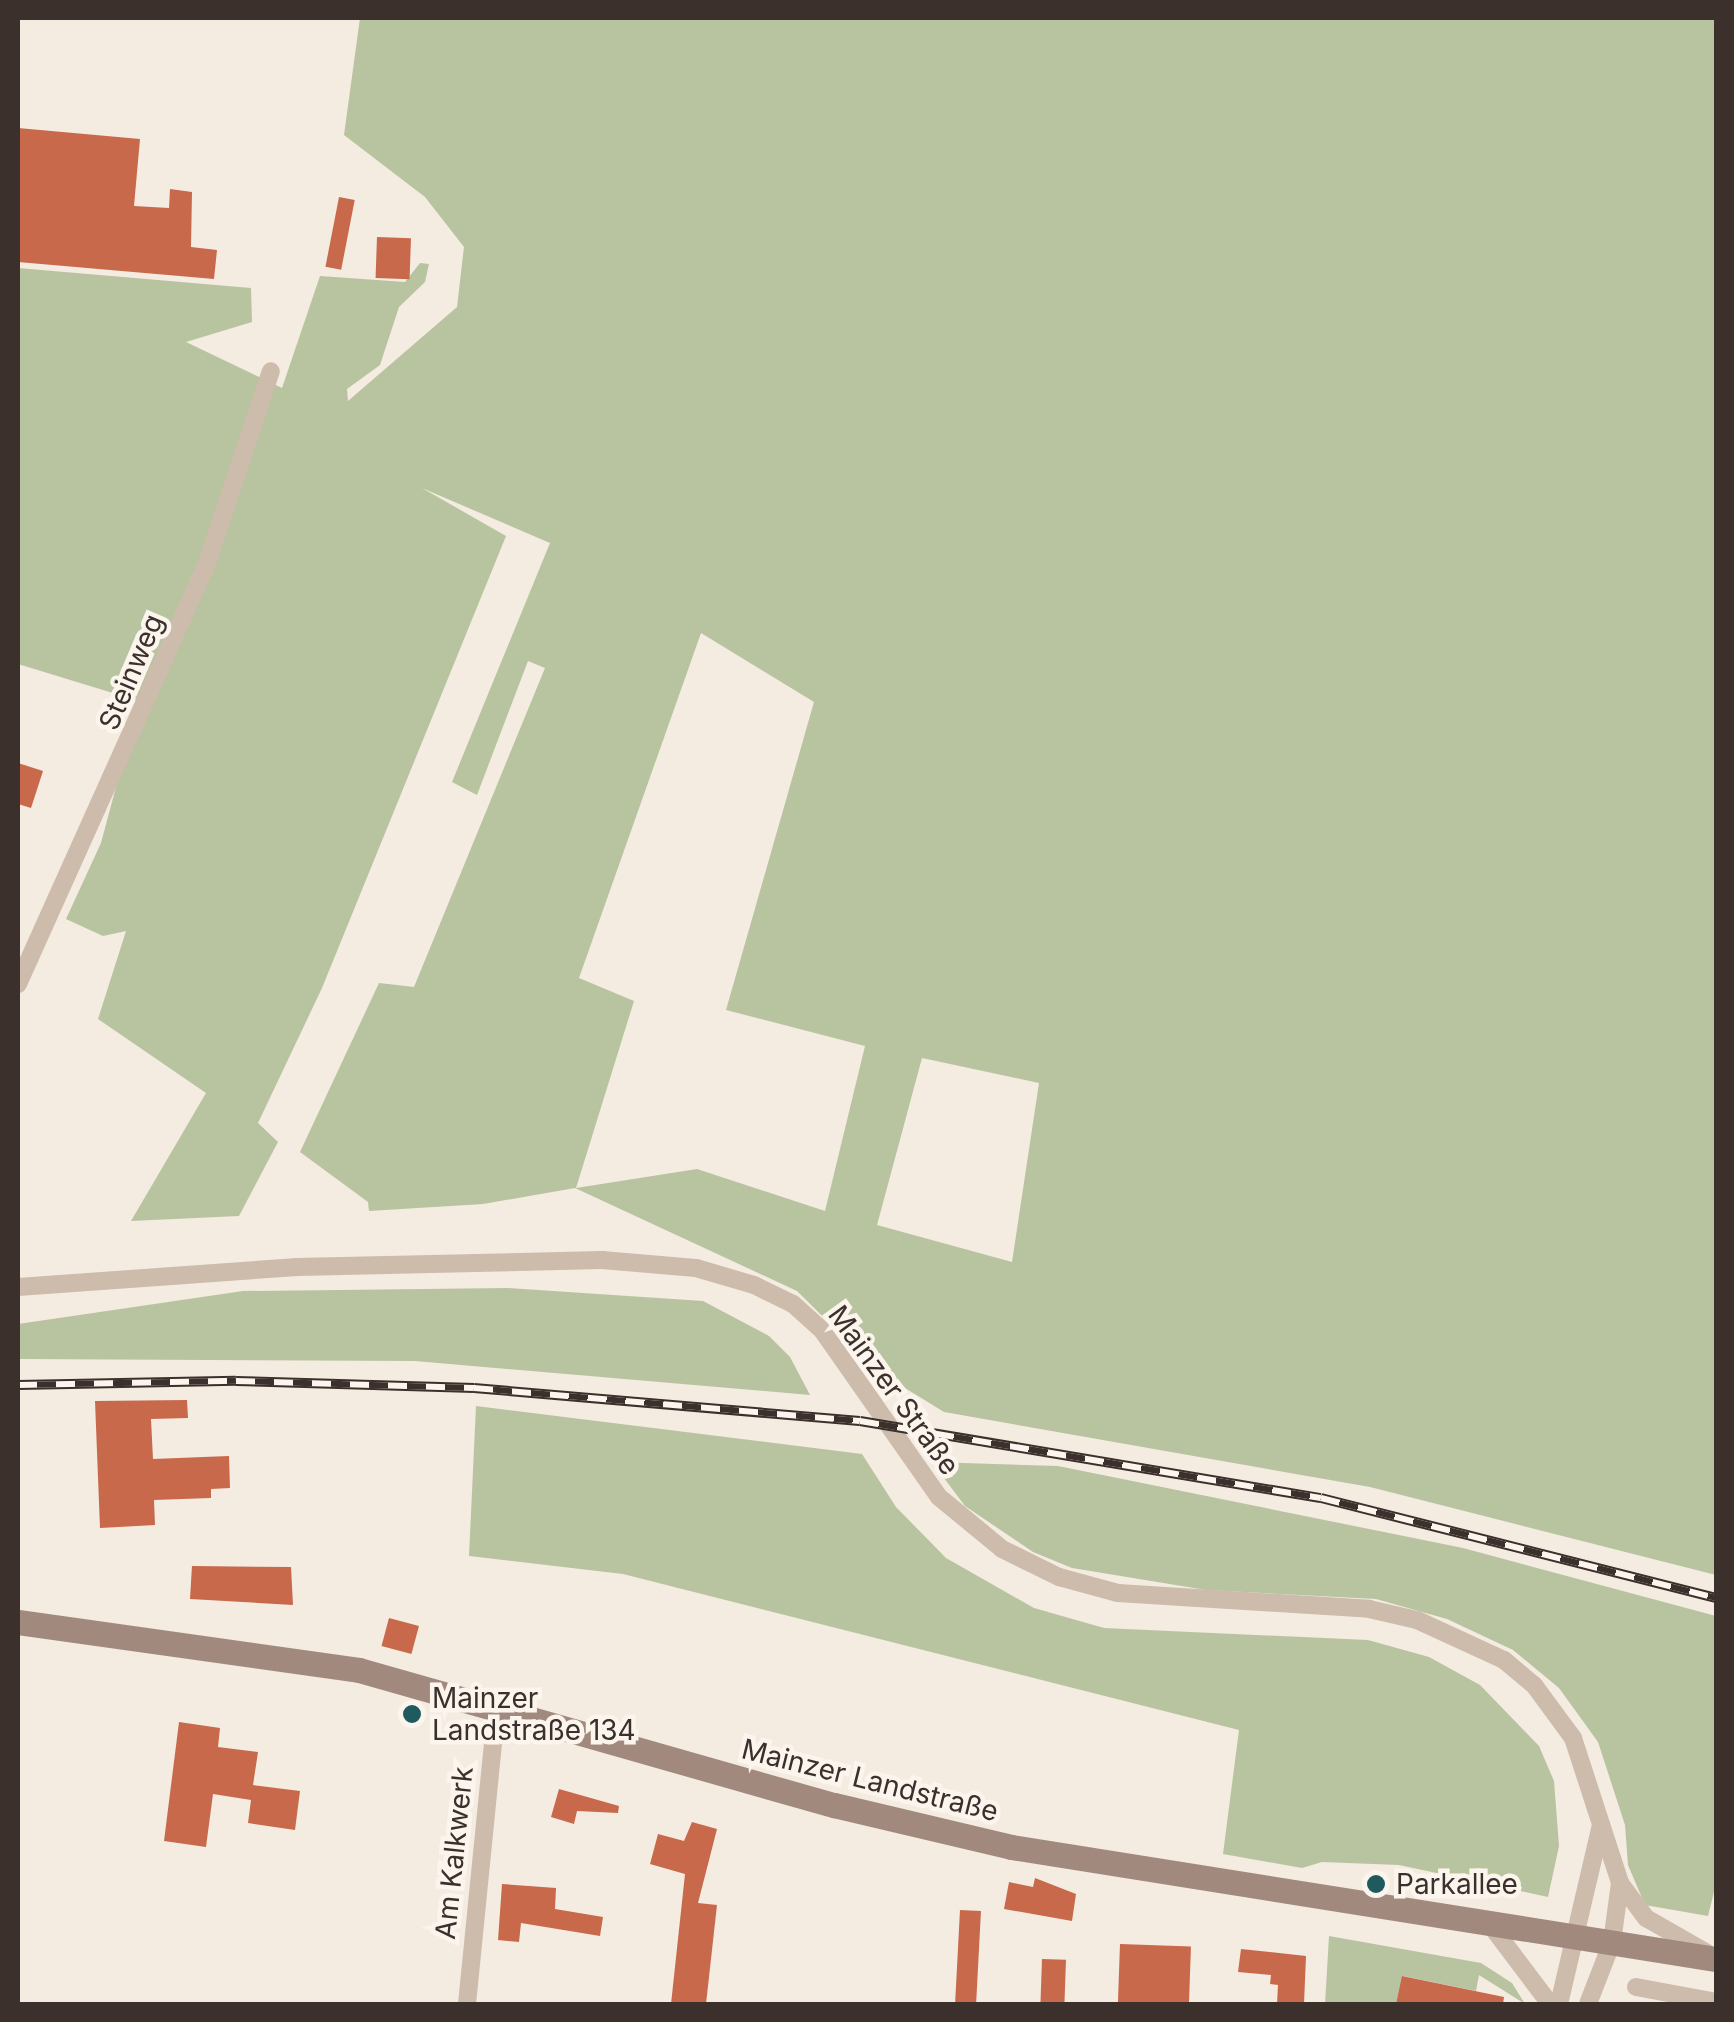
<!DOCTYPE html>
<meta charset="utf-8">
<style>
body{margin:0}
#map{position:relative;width:1734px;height:2022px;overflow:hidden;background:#f4ebe1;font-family:Inter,sans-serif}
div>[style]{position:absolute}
.green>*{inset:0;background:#b8c4a0}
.building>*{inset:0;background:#c8694b;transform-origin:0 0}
.street>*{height:18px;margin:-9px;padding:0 9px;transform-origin:9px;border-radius:9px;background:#cdbbac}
.secondary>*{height:25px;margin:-12.5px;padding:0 12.5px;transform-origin:12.5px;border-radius:12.5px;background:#a18a7d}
.rail>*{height:10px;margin-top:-5px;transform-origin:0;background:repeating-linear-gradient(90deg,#fbf5ee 0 19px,#3b302b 0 38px);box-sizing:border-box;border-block:2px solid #3b302b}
.dots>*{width:28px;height:28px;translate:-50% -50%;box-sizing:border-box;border:5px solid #fbf5ee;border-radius:50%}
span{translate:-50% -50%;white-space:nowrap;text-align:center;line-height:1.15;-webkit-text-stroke:9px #fbf5ee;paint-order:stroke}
.street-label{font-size:28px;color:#3b302b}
.poi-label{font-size:28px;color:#3b302b}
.left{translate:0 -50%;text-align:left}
.frame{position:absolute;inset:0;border:20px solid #3b302b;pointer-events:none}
</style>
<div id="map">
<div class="green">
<i style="clip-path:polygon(evenodd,360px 18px,1716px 18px,1716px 1575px,1370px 1487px,944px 1412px,879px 1372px,797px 1291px,575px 1188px,483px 1204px,369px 1211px,368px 1202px,300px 1152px,379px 983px,414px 987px,545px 668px,528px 661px,477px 795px,452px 782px,550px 543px,422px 488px,506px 536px,322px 988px,258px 1123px,278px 1142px,239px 1216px,131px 1221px,206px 1093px,98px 1019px,126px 931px,103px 936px,66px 919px,101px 843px,139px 701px,18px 664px,18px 268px,251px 288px,252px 322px,186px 342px,282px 388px,320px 276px,405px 282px,420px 263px,429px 264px,425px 282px,399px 307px,380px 365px,347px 389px,348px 401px,457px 307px,464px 247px,425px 197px,344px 135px,360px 18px,701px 633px,814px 702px,726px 1010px,865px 1046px,825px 1211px,697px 1169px,576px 1188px,634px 1001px,579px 978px,701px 633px,360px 18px,922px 1058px,1039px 1083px,1012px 1262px,877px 1225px,922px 1058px)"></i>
<i style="clip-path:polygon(508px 1288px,703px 1301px,769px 1336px,790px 1357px,810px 1395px,415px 1361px,18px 1359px,18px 1324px,243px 1291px)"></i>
<i style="clip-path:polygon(476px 1406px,862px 1454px,896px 1507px,946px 1558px,1034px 1608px,1104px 1628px,1368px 1640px,1429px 1657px,1480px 1685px,1539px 1746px,1554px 1781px,1559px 1846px,1548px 1897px,1399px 1865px,1322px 1862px,1302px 1868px,1223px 1854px,1239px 1730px,623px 1574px,469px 1556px)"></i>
<i style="clip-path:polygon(932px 1462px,1058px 1466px,1463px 1548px,1716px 1616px,1716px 1884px,1708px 1916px,1645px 1905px,1628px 1865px,1625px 1825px,1598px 1742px,1559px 1688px,1513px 1650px,1447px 1619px,1376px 1599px,1206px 1590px,1072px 1568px,1033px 1552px,965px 1506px)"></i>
<i style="clip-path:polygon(1329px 1936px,1481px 1963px,1512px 1983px,1525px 2004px,1479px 1975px,1476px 1991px,1403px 1976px,1396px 2004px,1325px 2004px)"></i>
</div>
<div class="building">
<i style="clip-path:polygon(18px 128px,140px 139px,134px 206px,169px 208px,170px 189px,192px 192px,191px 247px,217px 250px,214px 279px,18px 262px)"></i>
<i style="left:339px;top:197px;width:16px;height:71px;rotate:11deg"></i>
<i style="left:377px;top:237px;width:34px;height:41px;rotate:2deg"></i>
<i style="clip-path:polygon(18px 763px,43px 771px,31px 808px,18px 804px)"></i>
<i style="clip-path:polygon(187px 1400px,188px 1418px,151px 1419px,153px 1459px,229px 1456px,230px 1488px,211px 1489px,211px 1498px,154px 1500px,155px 1525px,100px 1528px,95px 1401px)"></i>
<i style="clip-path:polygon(192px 1566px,291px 1567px,293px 1605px,190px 1599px)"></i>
<i style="left:389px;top:1618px;width:31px;height:29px;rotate:15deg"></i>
<i style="clip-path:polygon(179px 1722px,220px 1728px,218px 1747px,258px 1752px,253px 1785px,300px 1791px,295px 1830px,248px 1823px,251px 1800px,213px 1794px,206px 1847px,164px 1841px)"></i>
<i style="clip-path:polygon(559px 1789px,619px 1806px,618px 1813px,577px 1811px,574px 1824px,551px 1817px)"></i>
<i style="clip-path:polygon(692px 1822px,717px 1829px,698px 1903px,717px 1905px,706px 2004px,671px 2004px,685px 1874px,650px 1864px,658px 1834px,684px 1841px)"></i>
<i style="clip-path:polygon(1035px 1878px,1076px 1894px,1072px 1921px,1004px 1909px,1009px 1882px,1033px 1887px)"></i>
<i style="clip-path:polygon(502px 1884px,556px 1888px,555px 1909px,603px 1917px,600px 1936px,521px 1923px,519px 1942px,498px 1940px)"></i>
<i style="left:960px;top:1910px;width:21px;height:94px;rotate:3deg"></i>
<i style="left:1120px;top:1944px;width:71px;height:60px;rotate:2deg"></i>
<i style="clip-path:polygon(1241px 1949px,1306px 1956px,1304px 2004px,1277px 2004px,1278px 1985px,1270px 1984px,1271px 1975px,1238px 1972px)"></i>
<i style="left:1042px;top:1959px;width:24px;height:45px;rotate:2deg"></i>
<i style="clip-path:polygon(1402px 1976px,1504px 1997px,1503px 2004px,1396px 2004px)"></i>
</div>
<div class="street">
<i style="left:18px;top:984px;width:461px;rotate:-65.8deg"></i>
<i style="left:207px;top:563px;width:202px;rotate:-71.6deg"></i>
<i style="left:18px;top:1287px;width:280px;rotate:-4.1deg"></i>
<i style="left:297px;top:1267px;width:305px;rotate:-1.3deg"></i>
<i style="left:602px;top:1260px;width:94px;rotate:4.9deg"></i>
<i style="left:696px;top:1268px;width:60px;rotate:16.3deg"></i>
<i style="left:754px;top:1285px;width:43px;rotate:26deg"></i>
<i style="left:793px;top:1304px;width:39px;rotate:42deg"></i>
<i style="left:822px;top:1330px;width:204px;rotate:55deg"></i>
<i style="left:939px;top:1497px;width:82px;rotate:39.5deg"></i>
<i style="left:1002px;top:1549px;width:64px;rotate:26.2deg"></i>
<i style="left:1059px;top:1577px;width:61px;rotate:15.2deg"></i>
<i style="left:1118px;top:1593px;width:252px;rotate:3.6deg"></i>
<i style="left:1369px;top:1609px;width:49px;rotate:12.9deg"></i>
<i style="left:1417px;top:1620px;width:96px;rotate:24.7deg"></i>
<i style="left:1504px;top:1660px;width:39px;rotate:40deg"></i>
<i style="left:1534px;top:1685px;width:66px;rotate:53.7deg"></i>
<i style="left:1573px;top:1738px;width:152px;rotate:72deg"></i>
<i style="left:1620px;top:1883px;width:60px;rotate:97.7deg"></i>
<i style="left:1612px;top:1942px;width:66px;rotate:111.2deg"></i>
<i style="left:1620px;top:1883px;width:44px;rotate:53.4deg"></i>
<i style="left:1646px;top:1918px;width:70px;rotate:29.8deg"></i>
<i style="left:1489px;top:1923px;width:101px;rotate:53deg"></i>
<i style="left:1636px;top:1987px;width:81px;rotate:10.6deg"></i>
<i style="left:467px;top:2004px;width:300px;rotate:-84.3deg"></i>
<i style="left:1559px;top:2004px;width:184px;rotate:-76.8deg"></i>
</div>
<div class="secondary">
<i style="left:18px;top:1622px;width:344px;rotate:8deg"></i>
<i style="left:359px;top:1670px;width:494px;rotate:15.9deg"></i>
<i style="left:834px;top:1805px;width:182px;rotate:13.3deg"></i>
<i style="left:1011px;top:1847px;width:714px;rotate:9.03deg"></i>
</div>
<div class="rail">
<i style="left:18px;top:1385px;width:218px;rotate:-1.1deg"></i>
<i style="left:236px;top:1381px;width:238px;rotate:1.7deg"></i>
<i style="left:474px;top:1388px;width:387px;rotate:4.9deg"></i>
<i style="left:860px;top:1421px;width:467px;rotate:9.5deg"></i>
<i style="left:1321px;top:1498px;width:407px;rotate:14.2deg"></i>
</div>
<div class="dots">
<i style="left:412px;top:1714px;background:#1f5a5e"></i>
<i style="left:1376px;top:1884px;background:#1f5a5e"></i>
</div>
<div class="street-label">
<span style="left:131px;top:672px;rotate:-67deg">Steinweg</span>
<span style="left:894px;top:1390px;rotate:54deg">Mainzer Straße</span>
<span style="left:870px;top:1780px;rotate:14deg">Mainzer Landstraße</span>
<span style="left:454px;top:1853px;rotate:-84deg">Am Kalkwerk</span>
</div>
<div class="poi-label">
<span class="left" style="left:432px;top:1714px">Mainzer<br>Landstraße 134</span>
<span class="left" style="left:1396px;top:1884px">Parkallee</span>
</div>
<div class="frame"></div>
</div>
